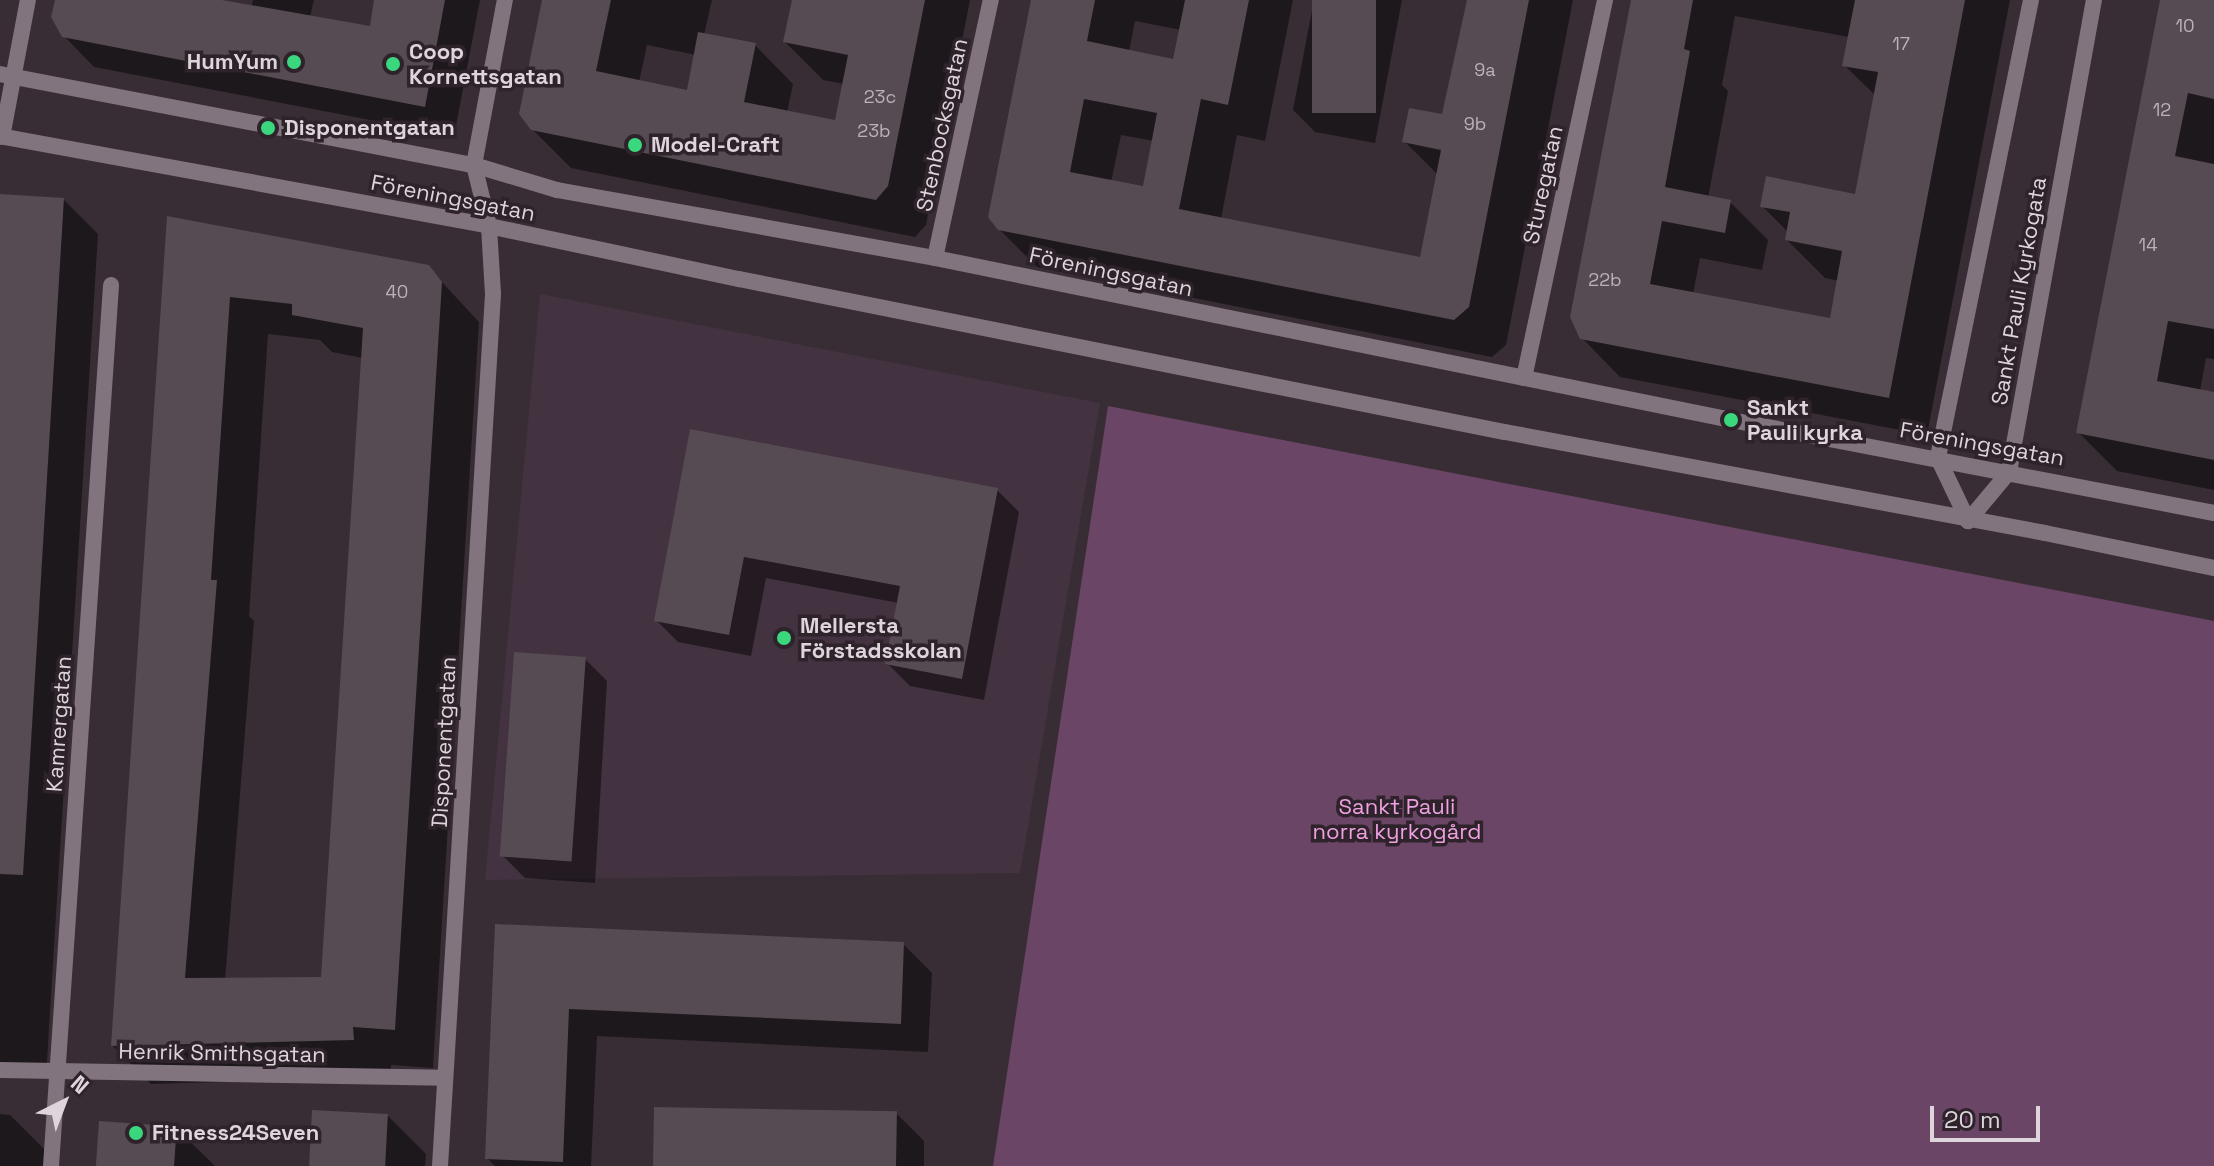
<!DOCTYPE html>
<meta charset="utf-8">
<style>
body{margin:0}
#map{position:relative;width:2214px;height:1166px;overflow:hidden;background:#382d35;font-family:"Space Grotesk",sans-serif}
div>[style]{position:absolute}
.built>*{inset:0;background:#433240}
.green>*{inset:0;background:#6b4565}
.shadow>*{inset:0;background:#0007}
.building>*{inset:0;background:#564a53;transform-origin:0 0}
.minor>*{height:16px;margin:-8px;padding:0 8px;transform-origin:8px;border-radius:8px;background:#81747e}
.tertiary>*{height:16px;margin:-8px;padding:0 8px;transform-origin:8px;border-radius:8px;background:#81747e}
.dots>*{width:22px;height:22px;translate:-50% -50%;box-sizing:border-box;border:4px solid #2e232b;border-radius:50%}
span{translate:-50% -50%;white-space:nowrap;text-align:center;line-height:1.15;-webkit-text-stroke:7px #2e232b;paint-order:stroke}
.number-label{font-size:18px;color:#bbb2b9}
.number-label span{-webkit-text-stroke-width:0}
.poi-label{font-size:22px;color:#ddd5db;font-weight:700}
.left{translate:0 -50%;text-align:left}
.right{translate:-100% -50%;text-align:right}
.street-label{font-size:22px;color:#ddd5db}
.park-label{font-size:22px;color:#eea0e0}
.north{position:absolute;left:24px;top:1062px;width:80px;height:80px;-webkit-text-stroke:6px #2e232b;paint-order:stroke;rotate:42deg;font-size:22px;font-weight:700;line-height:32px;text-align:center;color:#ddd5db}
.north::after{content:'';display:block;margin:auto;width:28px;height:36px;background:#ddd5db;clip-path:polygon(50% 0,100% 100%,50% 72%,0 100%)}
.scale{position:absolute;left:1930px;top:1106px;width:110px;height:36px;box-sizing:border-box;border:4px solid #ddd5db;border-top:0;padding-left:10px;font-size:24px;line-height:28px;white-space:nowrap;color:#ddd5db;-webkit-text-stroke:6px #2e232b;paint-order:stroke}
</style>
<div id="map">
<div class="built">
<i style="clip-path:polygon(540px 294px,1100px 403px,1020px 873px,485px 880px)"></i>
</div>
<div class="green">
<i style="clip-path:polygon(1108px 406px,2214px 621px,2214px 1166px,993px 1166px)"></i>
</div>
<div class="shadow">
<i style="clip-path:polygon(57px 0,211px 0,251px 8px,253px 0,314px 0,310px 17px,371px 28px,376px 0,480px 0,454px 136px,94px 67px,64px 36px)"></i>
<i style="clip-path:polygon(evenodd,544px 0,712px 0,704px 35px,755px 45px,793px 84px,787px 113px,837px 123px,844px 84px,823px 80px,785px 42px,794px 0,970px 0,926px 225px,915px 237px,571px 168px,532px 129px,544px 0,647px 45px,696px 55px,688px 92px,639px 82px,647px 45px)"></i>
<i style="clip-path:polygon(evenodd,1033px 0,1293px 0,1265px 141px,1237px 135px,1221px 219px,1422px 259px,1438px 175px,1404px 141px,1443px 116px,1468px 0,1573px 0,1506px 345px,1492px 357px,1037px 267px,999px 229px,1033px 0,1135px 21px,1181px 30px,1175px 61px,1129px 52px,1135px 21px,1033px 0,1121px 135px,1154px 141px,1144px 189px,1111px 182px,1121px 135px)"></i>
<i style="clip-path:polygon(1314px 0,1402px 0,1375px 143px,1315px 132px,1293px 110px)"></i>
<i style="clip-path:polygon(evenodd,1632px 0,2010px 0,1927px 435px,1620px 377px,1582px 338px,1632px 0,1735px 16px,1849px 37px,1844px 65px,1876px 96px,1857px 196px,1762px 206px,1788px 232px,1787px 240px,1825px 278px,1839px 281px,1831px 320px,1693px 294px,1700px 258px,1762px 270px,1768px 240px,1730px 202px,1708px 198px,1728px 91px,1722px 85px,1735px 16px)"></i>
<i style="clip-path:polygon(2162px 0,2214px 0,2214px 359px,2206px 358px,2200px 391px,2214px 394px,2214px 490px,2117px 471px,2078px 432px)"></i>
<i style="clip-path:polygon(0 196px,64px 200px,98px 234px,46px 1077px,0 1074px)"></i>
<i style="clip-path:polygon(evenodd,169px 218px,428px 267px,479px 322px,433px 1068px,391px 1065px,391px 1077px,151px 1084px,113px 1046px,169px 218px,268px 334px,320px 340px,332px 352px,363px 358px,322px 979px,225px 980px,254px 621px,249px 616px,268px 334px)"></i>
<i style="clip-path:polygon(692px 432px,997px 490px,1019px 512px,984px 700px,910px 686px,888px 664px,899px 603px,766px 578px,751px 656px,678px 642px,656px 620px)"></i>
<i style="clip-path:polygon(585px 659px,607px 681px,595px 883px,525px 878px,503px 856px)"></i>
<i style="clip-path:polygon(497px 926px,903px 944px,932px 973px,928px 1052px,597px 1036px,591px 1166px,495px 1166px,487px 1158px)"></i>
<i style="clip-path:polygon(896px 1113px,924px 1141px,924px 1166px,655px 1166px)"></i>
<i style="clip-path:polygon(0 1114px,10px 1115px,48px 1153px,47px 1166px,0 1166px)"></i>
<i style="clip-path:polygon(388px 1116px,426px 1154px,425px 1166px,311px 1166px)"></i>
<i style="clip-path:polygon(176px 1128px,215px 1166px,98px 1166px)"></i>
</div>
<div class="building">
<i style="clip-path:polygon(55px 0,222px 0,370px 26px,374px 0,445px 0,425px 107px,62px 37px,51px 17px)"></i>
<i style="clip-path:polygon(542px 0,611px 0,596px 71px,687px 90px,698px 32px,756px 43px,744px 102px,835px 120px,848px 55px,783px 42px,792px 0,925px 0,888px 186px,876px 200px,531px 130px,519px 114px)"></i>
<i style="clip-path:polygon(evenodd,1031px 0,1095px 0,1087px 41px,1173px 59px,1185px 0,1249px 0,1228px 105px,1201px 99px,1179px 209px,1420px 257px,1441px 150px,1402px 142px,1409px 108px,1442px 114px,1467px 0,1529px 0,1469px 307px,1454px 320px,998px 230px,988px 217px,1031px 0,1084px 99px,1157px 113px,1143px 186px,1070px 172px,1084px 99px)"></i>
<i style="left:1312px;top:0;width:64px;height:113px"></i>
<i style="clip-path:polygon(1631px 0,1693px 0,1684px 49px,1690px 51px,1665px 187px,1731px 200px,1725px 233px,1662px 221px,1650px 284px,1830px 318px,1842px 251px,1785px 240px,1790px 212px,1760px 207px,1766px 176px,1855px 194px,1878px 72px,1842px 66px,1855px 0,1965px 0,1889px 398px,1580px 339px,1570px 317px)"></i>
<i style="clip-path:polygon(2160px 0,2214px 0,2214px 99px,2188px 93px,2175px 156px,2214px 164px,2214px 329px,2168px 321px,2157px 381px,2214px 392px,2214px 460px,2076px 433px)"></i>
<i style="clip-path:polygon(0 194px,64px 198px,23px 875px,0 874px)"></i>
<i style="clip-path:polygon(evenodd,167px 216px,429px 265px,442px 282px,395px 1030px,353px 1027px,354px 1040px,111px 1046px,167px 216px,230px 297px,292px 304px,292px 315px,363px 328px,321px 977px,185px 978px,217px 580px,211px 580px,230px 297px)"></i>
<i style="clip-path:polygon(690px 429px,998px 488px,962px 679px,885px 664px,900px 586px,744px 557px,729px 635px,654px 621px)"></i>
<i style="left:514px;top:652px;width:72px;height:205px;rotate:4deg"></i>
<i style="clip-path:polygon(495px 924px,904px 942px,901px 1024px,569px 1009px,563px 1162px,485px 1159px)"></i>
<i style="left:654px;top:1107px;width:243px;height:59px;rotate:1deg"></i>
<i style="left:312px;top:1110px;width:76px;height:56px;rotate:3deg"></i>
<i style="left:99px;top:1121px;width:78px;height:45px;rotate:4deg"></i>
</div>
<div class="minor">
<i style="left:2031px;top:0;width:467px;rotate:101.5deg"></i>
<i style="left:1938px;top:458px;width:70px;rotate:64.5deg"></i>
<i style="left:1968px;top:521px;width:64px;rotate:-50.1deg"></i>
<i style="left:2009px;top:472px;width:480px;rotate:-79.8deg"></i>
<i style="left:2px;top:137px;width:139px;rotate:-79.3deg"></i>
<i style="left:935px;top:258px;width:264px;rotate:-77.8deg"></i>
<i style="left:1524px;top:378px;width:387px;rotate:-77.9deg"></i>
<i style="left:0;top:1070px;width:444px;rotate:1deg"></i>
<i style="left:51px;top:1166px;width:883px;rotate:-86.1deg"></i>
<i style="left:440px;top:1166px;width:874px;rotate:-86.52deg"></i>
<i style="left:493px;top:294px;width:68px;rotate:-93.4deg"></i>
<i style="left:489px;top:226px;width:63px;rotate:-103.8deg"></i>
<i style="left:474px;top:165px;width:168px;rotate:-79.4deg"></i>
</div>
<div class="tertiary">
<i style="left:0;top:74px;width:483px;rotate:10.9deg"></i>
<i style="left:474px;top:165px;width:87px;rotate:16.8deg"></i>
<i style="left:557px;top:190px;width:384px;rotate:10.2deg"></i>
<i style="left:935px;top:258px;width:812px;rotate:11.5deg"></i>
<i style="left:1731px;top:420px;width:492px;rotate:10.9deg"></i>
<i style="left:0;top:136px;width:497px;rotate:10.4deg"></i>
<i style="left:489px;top:226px;width:256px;rotate:12deg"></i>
<i style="left:739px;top:279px;width:781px;rotate:11.3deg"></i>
<i style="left:1505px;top:432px;width:549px;rotate:10.59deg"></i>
<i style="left:2045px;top:533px;width:173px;rotate:11.7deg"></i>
</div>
<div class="dots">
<i style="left:294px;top:62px;background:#3bd77e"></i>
<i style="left:393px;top:64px;background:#3bd77e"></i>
<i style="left:268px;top:128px;background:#3bd77e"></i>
<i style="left:635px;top:145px;background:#3bd77e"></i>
<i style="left:1731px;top:420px;background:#3bd77e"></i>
<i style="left:784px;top:638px;background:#3bd77e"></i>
<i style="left:136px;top:1133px;background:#3bd77e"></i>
</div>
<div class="number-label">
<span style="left:2185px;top:26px">10</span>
<span style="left:1901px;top:44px">17</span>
<span style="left:1485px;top:70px">9a</span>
<span style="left:880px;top:97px">23c</span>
<span style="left:2162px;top:110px">12</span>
<span style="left:1475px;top:124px">9b</span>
<span style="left:874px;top:131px">23b</span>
<span style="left:2148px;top:245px">14</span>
<span style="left:1605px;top:280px">22b</span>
<span style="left:397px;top:292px">40</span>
</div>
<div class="poi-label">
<span class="left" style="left:409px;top:64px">Coop<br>Kornettsgatan</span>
<span class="right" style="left:278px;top:62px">HumYum</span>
<span class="left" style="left:284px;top:128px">Disponentgatan</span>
<span class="left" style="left:651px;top:145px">Model-Craft</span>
<span class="left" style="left:1747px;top:420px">Sankt<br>Pauli kyrka</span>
<span class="left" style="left:800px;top:638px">Mellersta<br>Förstadsskolan</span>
<span class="left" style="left:152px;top:1133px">Fitness24Seven</span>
</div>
<div class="street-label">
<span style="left:942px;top:125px;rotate:-78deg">Stenbocksgatan</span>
<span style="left:1543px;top:185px;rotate:-78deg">Sturegatan</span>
<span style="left:453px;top:198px;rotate:11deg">Föreningsgatan</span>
<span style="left:1111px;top:272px;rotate:12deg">Föreningsgatan</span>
<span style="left:2019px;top:291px;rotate:-80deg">Sankt Pauli Kyrkogata</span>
<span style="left:1982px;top:444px;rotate:10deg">Föreningsgatan</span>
<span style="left:59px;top:724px;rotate:-86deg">Kamrergatan</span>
<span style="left:444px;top:742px;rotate:-87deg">Disponentgatan</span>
<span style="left:222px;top:1053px;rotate:1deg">Henrik Smithsgatan</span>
</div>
<div class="park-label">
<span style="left:1397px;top:819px">Sankt Pauli<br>norra kyrkogård</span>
</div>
<div class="north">N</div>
<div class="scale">20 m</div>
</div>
